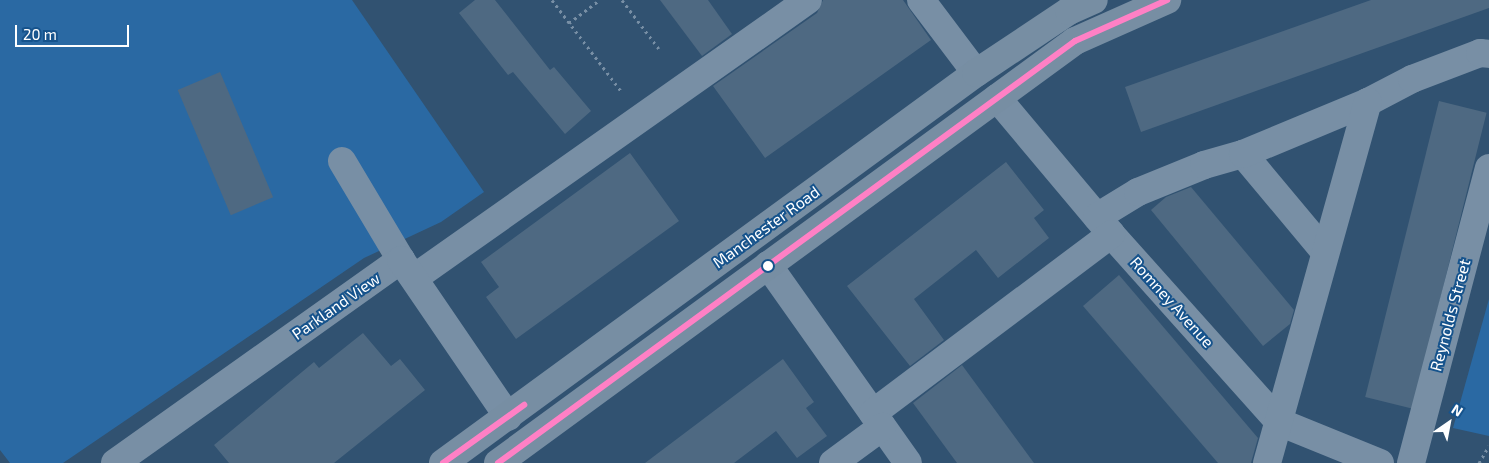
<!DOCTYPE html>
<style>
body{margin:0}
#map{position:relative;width:1489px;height:463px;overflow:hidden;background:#315271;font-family:"Exo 2",sans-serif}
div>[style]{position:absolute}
.green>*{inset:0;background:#2a69a3}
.building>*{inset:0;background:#4e6982;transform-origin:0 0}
.path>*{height:3px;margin-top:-1.5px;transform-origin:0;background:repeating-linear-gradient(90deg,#788fa5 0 2.5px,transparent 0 6.5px)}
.minor>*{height:28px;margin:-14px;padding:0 14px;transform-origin:14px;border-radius:14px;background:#788fa5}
.major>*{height:28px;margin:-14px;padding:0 14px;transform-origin:14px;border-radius:14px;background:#778ea3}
.bus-1>*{height:6px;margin:-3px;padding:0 3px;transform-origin:3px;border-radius:3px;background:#ff80c5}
.dots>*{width:14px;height:14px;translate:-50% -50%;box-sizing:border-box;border:2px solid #16538c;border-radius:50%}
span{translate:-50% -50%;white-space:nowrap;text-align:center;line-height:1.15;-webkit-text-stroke:4px #16538c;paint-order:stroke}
.street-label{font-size:16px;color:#fff}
.north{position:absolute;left:1424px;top:398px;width:50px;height:50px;-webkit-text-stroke:4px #16538c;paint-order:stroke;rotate:33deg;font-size:14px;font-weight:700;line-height:20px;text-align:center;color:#fff}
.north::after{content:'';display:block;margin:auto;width:18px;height:22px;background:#fff;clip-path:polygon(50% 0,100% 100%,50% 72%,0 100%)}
.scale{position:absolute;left:15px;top:25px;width:114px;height:22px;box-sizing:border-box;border:2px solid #fff;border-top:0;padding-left:6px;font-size:15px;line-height:18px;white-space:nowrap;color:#fff;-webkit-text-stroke:4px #16538c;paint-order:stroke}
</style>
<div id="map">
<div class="green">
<i style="clip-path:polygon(0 0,352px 0,484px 192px,441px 222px,364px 258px,63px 463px,10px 463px,0 450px)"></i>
<i style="clip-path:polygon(1489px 299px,1489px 436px,1453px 428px)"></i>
</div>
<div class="building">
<i style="clip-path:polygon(475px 0,495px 0,550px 70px,554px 67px,591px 111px,565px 134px,513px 72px,508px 75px,459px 13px)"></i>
<i style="clip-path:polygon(660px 0,708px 0,732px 34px,702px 56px)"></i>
<i style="clip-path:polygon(823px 0,903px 0,931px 40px,765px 158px,713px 86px,817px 13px)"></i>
<i style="clip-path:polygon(1371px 0,1489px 0,1489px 8px,1141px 132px,1125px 87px)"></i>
<i style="left:220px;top:72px;width:136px;height:46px;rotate:67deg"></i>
<i style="left:1439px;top:101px;width:49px;height:305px;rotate:14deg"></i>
<i style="clip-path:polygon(630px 153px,679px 221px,516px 339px,486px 297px,499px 287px,481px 262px)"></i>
<i style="clip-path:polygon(1006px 162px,1044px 210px,1034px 218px,1049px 238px,998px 278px,976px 250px,914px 299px,944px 340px,910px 366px,847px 286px)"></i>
<i style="clip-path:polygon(1191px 187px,1294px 310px,1290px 324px,1263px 346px,1151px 210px,1166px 197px)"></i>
<i style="clip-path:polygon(1119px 275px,1258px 438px,1251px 463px,1218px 463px,1083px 306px)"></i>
<i style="clip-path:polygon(363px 333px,391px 366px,400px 359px,425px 390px,334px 463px,229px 463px,214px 445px,314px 362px,319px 368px)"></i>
<i style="clip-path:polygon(783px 359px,814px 402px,806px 408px,827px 436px,797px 458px,776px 431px,734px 463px,645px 463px)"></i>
<i style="clip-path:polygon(962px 365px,1034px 463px,957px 463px,913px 403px)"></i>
</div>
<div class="path">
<i style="left:552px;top:0;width:114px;rotate:52.8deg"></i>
<i style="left:622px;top:0;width:61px;rotate:52.9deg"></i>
<i style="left:569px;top:23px;width:39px;rotate:-37deg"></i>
<i style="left:1479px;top:463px;width:20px;rotate:-60deg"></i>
</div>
<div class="minor">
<i style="left:921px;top:0;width:91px;rotate:53deg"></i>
<i style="left:997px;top:98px;width:177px;rotate:50deg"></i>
<i style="left:1111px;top:234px;width:252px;rotate:48.2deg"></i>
<i style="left:1279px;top:422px;width:109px;rotate:22.1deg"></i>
<i style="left:1243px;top:154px;width:126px;rotate:50.1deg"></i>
<i style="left:342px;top:161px;width:115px;rotate:59.2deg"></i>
<i style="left:1097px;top:217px;width:48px;rotate:-31.4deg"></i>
<i style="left:1138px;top:192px;width:71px;rotate:-22.2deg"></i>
<i style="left:1204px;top:165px;width:41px;rotate:-15.8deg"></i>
<i style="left:1243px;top:154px;width:135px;rotate:-22.6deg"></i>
<i style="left:1368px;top:102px;width:50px;rotate:-27.6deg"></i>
<i style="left:1412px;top:79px;width:73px;rotate:-20.9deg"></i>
<i style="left:1480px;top:53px;width:9px;rotate:6deg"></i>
<i style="left:768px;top:265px;width:242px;rotate:54.7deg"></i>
<i style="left:414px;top:278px;width:482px;rotate:-35.2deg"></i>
<i style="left:873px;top:413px;width:298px;rotate:-36.9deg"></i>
<i style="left:115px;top:463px;width:351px;rotate:-35.4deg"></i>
<i style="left:401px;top:260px;width:190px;rotate:55.7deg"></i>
<i style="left:833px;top:463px;width:61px;rotate:-36.3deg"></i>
<i style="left:1267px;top:463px;width:375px;rotate:-74.4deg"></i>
<i style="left:1411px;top:463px;width:305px;rotate:-75.2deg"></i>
</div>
<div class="major">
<i style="left:443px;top:463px;width:660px;rotate:-36.19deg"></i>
<i style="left:976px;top:73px;width:112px;rotate:-33.7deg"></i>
<i style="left:1069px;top:11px;width:27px;rotate:-24deg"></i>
<i style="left:498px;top:463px;width:715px;rotate:-36.18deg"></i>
<i style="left:1075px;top:41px;width:101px;rotate:-24deg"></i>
</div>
<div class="bus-1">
<i style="left:443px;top:463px;width:100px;rotate:-35.6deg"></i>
<i style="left:498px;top:463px;width:715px;rotate:-36.18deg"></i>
<i style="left:1075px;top:41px;width:101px;rotate:-24deg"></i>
</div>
<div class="dots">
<i style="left:768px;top:266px;background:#fff"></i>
</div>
<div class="street-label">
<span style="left:766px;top:227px;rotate:-36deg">Manchester Road</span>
<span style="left:1172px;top:302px;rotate:48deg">Romney Avenue</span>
<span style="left:336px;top:306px;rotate:-35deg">Parkland View</span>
<span style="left:1450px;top:315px;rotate:-75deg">Reynolds Street</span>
</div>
<div class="north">N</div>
<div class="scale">20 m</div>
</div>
